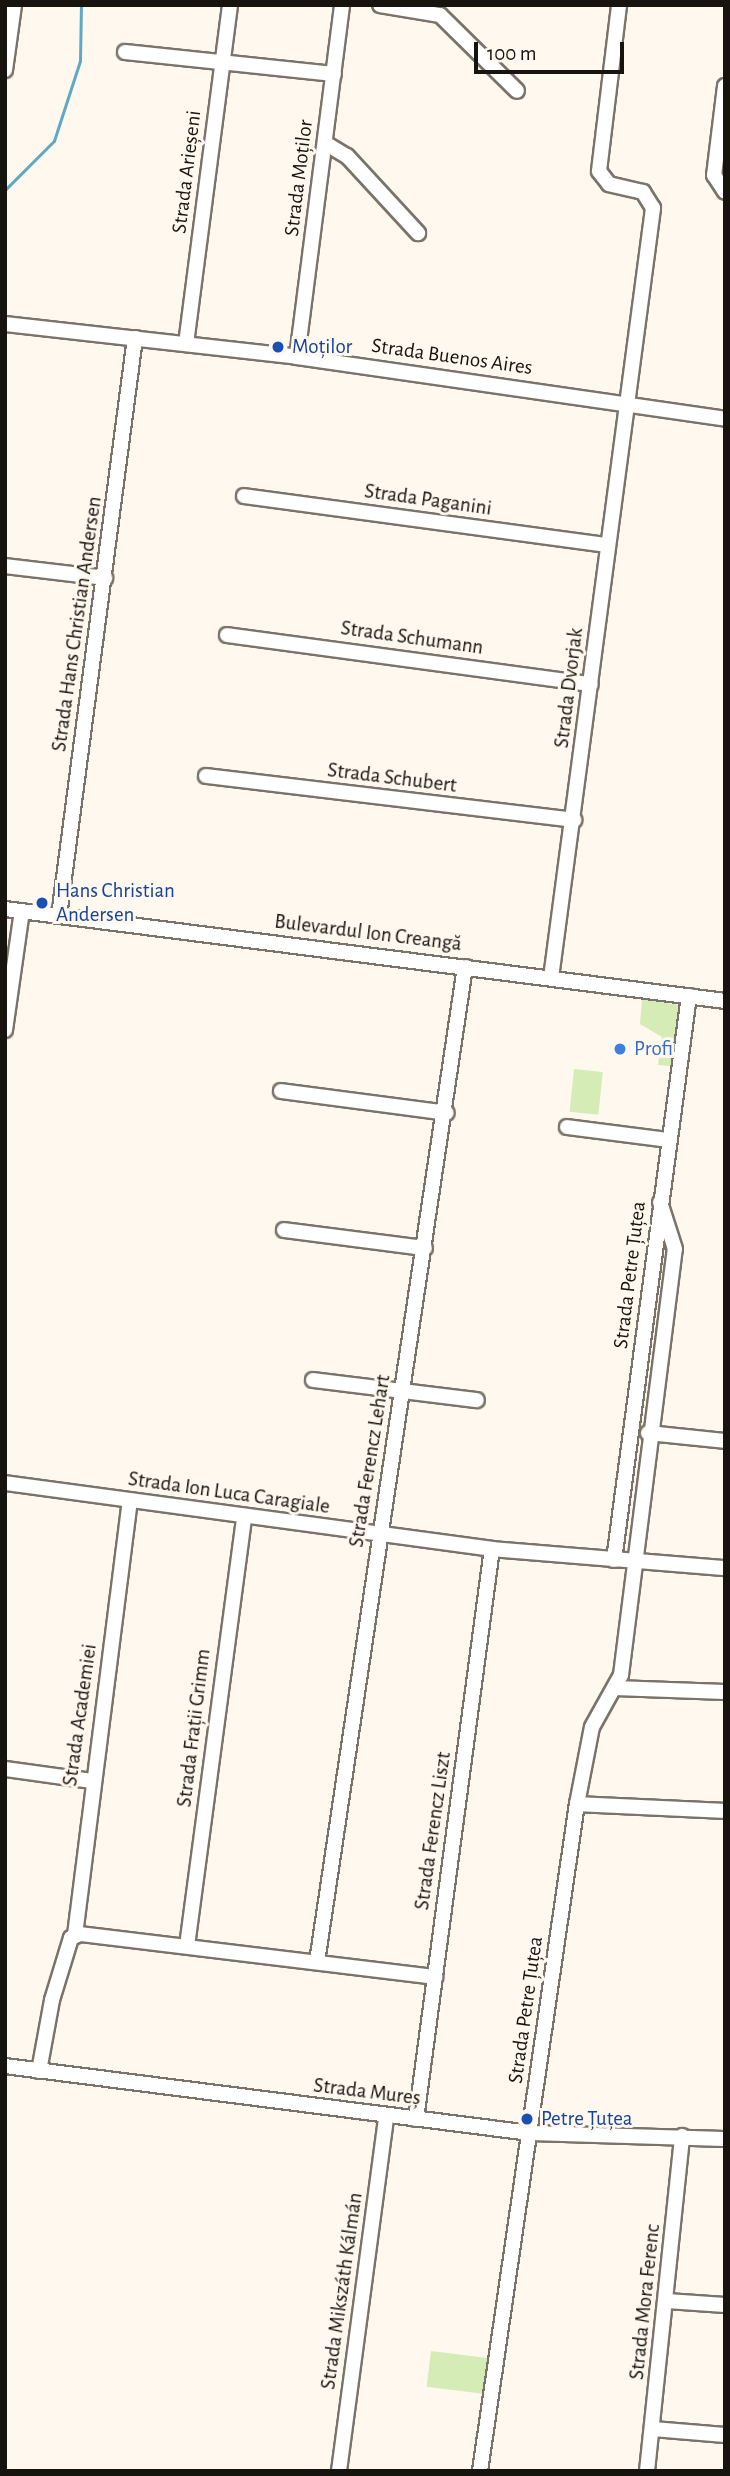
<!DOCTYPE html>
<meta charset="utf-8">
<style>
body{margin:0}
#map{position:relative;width:730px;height:2476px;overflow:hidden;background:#fef8ef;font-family:"Alegreya Sans",sans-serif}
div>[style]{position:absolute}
.green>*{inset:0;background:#d6ecb6;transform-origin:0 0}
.stream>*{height:2.5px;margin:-1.25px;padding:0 1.25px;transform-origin:1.25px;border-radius:1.25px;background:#5fa9c4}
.roads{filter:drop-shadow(2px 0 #7a736a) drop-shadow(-2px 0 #7a736a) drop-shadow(0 2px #7a736a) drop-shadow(0 -2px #7a736a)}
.minor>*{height:14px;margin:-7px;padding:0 7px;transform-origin:7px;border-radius:7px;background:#fff}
.dots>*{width:19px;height:19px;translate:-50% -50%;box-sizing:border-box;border:4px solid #fef8ef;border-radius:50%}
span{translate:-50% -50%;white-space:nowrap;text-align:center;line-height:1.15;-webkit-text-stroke:6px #fef8ef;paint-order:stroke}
.street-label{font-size:21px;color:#171410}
.transit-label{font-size:21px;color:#164399}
.left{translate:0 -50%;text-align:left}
.shop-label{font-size:21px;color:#366cbe}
.frame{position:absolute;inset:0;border:7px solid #171410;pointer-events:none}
.scale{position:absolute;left:474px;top:42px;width:150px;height:32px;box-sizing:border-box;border:4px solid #171410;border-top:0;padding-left:9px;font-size:21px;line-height:24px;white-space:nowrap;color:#171410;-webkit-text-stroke:5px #fef8ef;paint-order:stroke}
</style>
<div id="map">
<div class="green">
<i style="clip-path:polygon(642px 999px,680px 1005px,672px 1066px,658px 1065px,662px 1037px,640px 1024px)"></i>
<i style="left:574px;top:1069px;width:29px;height:43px;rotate:6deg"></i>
<i style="left:431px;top:2351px;width:63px;height:36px;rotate:7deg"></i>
</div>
<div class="stream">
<i style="left:5px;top:190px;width:69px;rotate:-45deg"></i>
<i style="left:54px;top:141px;width:84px;rotate:-72deg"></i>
<i style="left:80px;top:61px;width:56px;rotate:-89deg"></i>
</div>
<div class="roads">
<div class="minor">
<i style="left:380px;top:5px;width:61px;rotate:9.5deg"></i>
<i style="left:440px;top:15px;width:108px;rotate:44.6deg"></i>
<i style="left:125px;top:52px;width:210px;rotate:6deg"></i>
<i style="left:5px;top:70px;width:66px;rotate:-82.1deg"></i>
<i style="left:725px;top:86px;width:90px;rotate:97deg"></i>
<i style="left:714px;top:175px;width:20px;rotate:57deg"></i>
<i style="left:325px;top:143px;width:26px;rotate:31deg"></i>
<i style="left:347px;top:156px;width:105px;rotate:47.3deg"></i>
<i style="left:5px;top:324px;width:294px;rotate:6.4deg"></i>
<i style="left:297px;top:357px;width:432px;rotate:8.2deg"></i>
<i style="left:186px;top:344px;width:342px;rotate:-82.6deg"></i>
<i style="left:297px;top:357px;width:355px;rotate:-82.7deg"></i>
<i style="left:244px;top:496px;width:367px;rotate:7.7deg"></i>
<i style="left:5px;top:566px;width:101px;rotate:6.8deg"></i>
<i style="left:227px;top:635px;width:367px;rotate:7.7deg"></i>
<i style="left:206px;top:776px;width:371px;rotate:6.8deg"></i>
<i style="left:5px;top:909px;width:726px;rotate:7.28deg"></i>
<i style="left:59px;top:916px;width:583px;rotate:-82.51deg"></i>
<i style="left:551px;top:978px;width:777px;rotate:-82.45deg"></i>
<i style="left:653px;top:208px;width:19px;rotate:-122deg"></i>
<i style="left:643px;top:192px;width:35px;rotate:-167deg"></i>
<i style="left:609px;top:184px;width:16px;rotate:-128deg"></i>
<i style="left:599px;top:171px;width:167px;rotate:-83.1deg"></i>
<i style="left:5px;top:1030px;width:120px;rotate:-81.9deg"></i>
<i style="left:281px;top:1091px;width:167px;rotate:7.5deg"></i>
<i style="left:567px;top:1127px;width:102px;rotate:7.3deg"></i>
<i style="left:284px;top:1230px;width:142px;rotate:7.3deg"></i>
<i style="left:313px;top:1380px;width:165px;rotate:7deg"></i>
<i style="left:648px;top:1433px;width:77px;rotate:5.9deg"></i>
<i style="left:5px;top:1483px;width:491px;rotate:7.7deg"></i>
<i style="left:492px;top:1549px;width:234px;rotate:4.7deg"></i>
<i style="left:614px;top:1560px;width:569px;rotate:-82.43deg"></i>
<i style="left:615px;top:1688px;width:110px;rotate:2.1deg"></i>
<i style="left:5px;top:1769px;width:88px;rotate:7.9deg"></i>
<i style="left:577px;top:1804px;width:148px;rotate:2.7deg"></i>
<i style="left:75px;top:1935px;width:438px;rotate:-82.8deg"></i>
<i style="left:187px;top:1946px;width:434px;rotate:-82.4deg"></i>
<i style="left:317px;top:1962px;width:1006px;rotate:-81.54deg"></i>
<i style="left:5px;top:2066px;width:529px;rotate:7.27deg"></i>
<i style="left:530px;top:2133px;width:195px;rotate:1.8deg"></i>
<i style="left:39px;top:2071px;width:72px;rotate:-79.6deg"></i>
<i style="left:52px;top:2000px;width:65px;rotate:-73deg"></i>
<i style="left:71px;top:1938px;width:10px;rotate:-24deg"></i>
<i style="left:80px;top:1934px;width:358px;rotate:6.9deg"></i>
<i style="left:416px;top:2119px;width:575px;rotate:-82.41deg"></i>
<i style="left:667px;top:2301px;width:58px;rotate:3.9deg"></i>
<i style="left:653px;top:2429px;width:72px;rotate:4.8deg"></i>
<i style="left:339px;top:2471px;width:357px;rotate:-82.4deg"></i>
<i style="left:480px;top:2471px;width:674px;rotate:-81.73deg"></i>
<i style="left:577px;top:1804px;width:78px;rotate:-79deg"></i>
<i style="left:592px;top:1727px;width:60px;rotate:-60.9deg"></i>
<i style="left:621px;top:1675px;width:429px;rotate:-82.8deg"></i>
<i style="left:675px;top:1249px;width:49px;rotate:-107.7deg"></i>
<i style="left:647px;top:2471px;width:337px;rotate:-84deg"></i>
</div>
</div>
<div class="dots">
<i style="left:278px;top:347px;background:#1a4fb4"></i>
<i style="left:42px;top:903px;background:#1a4fb4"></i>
<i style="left:620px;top:1049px;background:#3f7fe0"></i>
<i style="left:527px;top:2119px;background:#1a4fb4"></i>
</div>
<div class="street-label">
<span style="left:187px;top:172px;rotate:-83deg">Strada Arieșeni</span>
<span style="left:299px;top:178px;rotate:-83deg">Strada Moților</span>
<span style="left:452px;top:357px;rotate:8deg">Strada Buenos Aires</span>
<span style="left:428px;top:500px;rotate:8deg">Strada Paganini</span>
<span style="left:77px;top:624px;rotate:-82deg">Strada Hans Christian Andersen</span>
<span style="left:412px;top:638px;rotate:8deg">Strada Schumann</span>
<span style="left:569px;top:688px;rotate:-83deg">Strada Dvorjak</span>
<span style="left:392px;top:778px;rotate:7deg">Strada Schubert</span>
<span style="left:368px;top:933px;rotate:7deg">Bulevardul Ion Creangă</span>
<span style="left:630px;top:1275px;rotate:-83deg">Strada Petre Țuțea</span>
<span style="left:370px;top:1461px;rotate:-81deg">Strada Ferencz Lehart</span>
<span style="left:229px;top:1493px;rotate:8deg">Strada Ion Luca Caragiale</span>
<span style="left:80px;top:1715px;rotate:-82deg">Strada Academiei</span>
<span style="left:194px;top:1728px;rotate:-83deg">Strada Frații Grimm</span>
<span style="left:433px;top:1831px;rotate:-82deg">Strada Ferencz Liszt</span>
<span style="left:526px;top:2010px;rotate:-82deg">Strada Petre Țuțea</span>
<span style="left:367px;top:2092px;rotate:7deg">Strada Mureș</span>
<span style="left:342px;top:2291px;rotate:-82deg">Strada Mikszáth Kálmán</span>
<span style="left:645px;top:2302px;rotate:-84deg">Strada Mora Ferenc</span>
</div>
<div class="transit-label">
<span class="left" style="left:292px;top:347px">Moților</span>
<span class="left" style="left:56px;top:903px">Hans Christian<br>Andersen</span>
<span class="left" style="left:541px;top:2119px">Petre Țuțea</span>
</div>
<div class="shop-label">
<span class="left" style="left:634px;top:1049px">Profi</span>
</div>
<div class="frame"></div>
<div class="scale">100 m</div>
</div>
